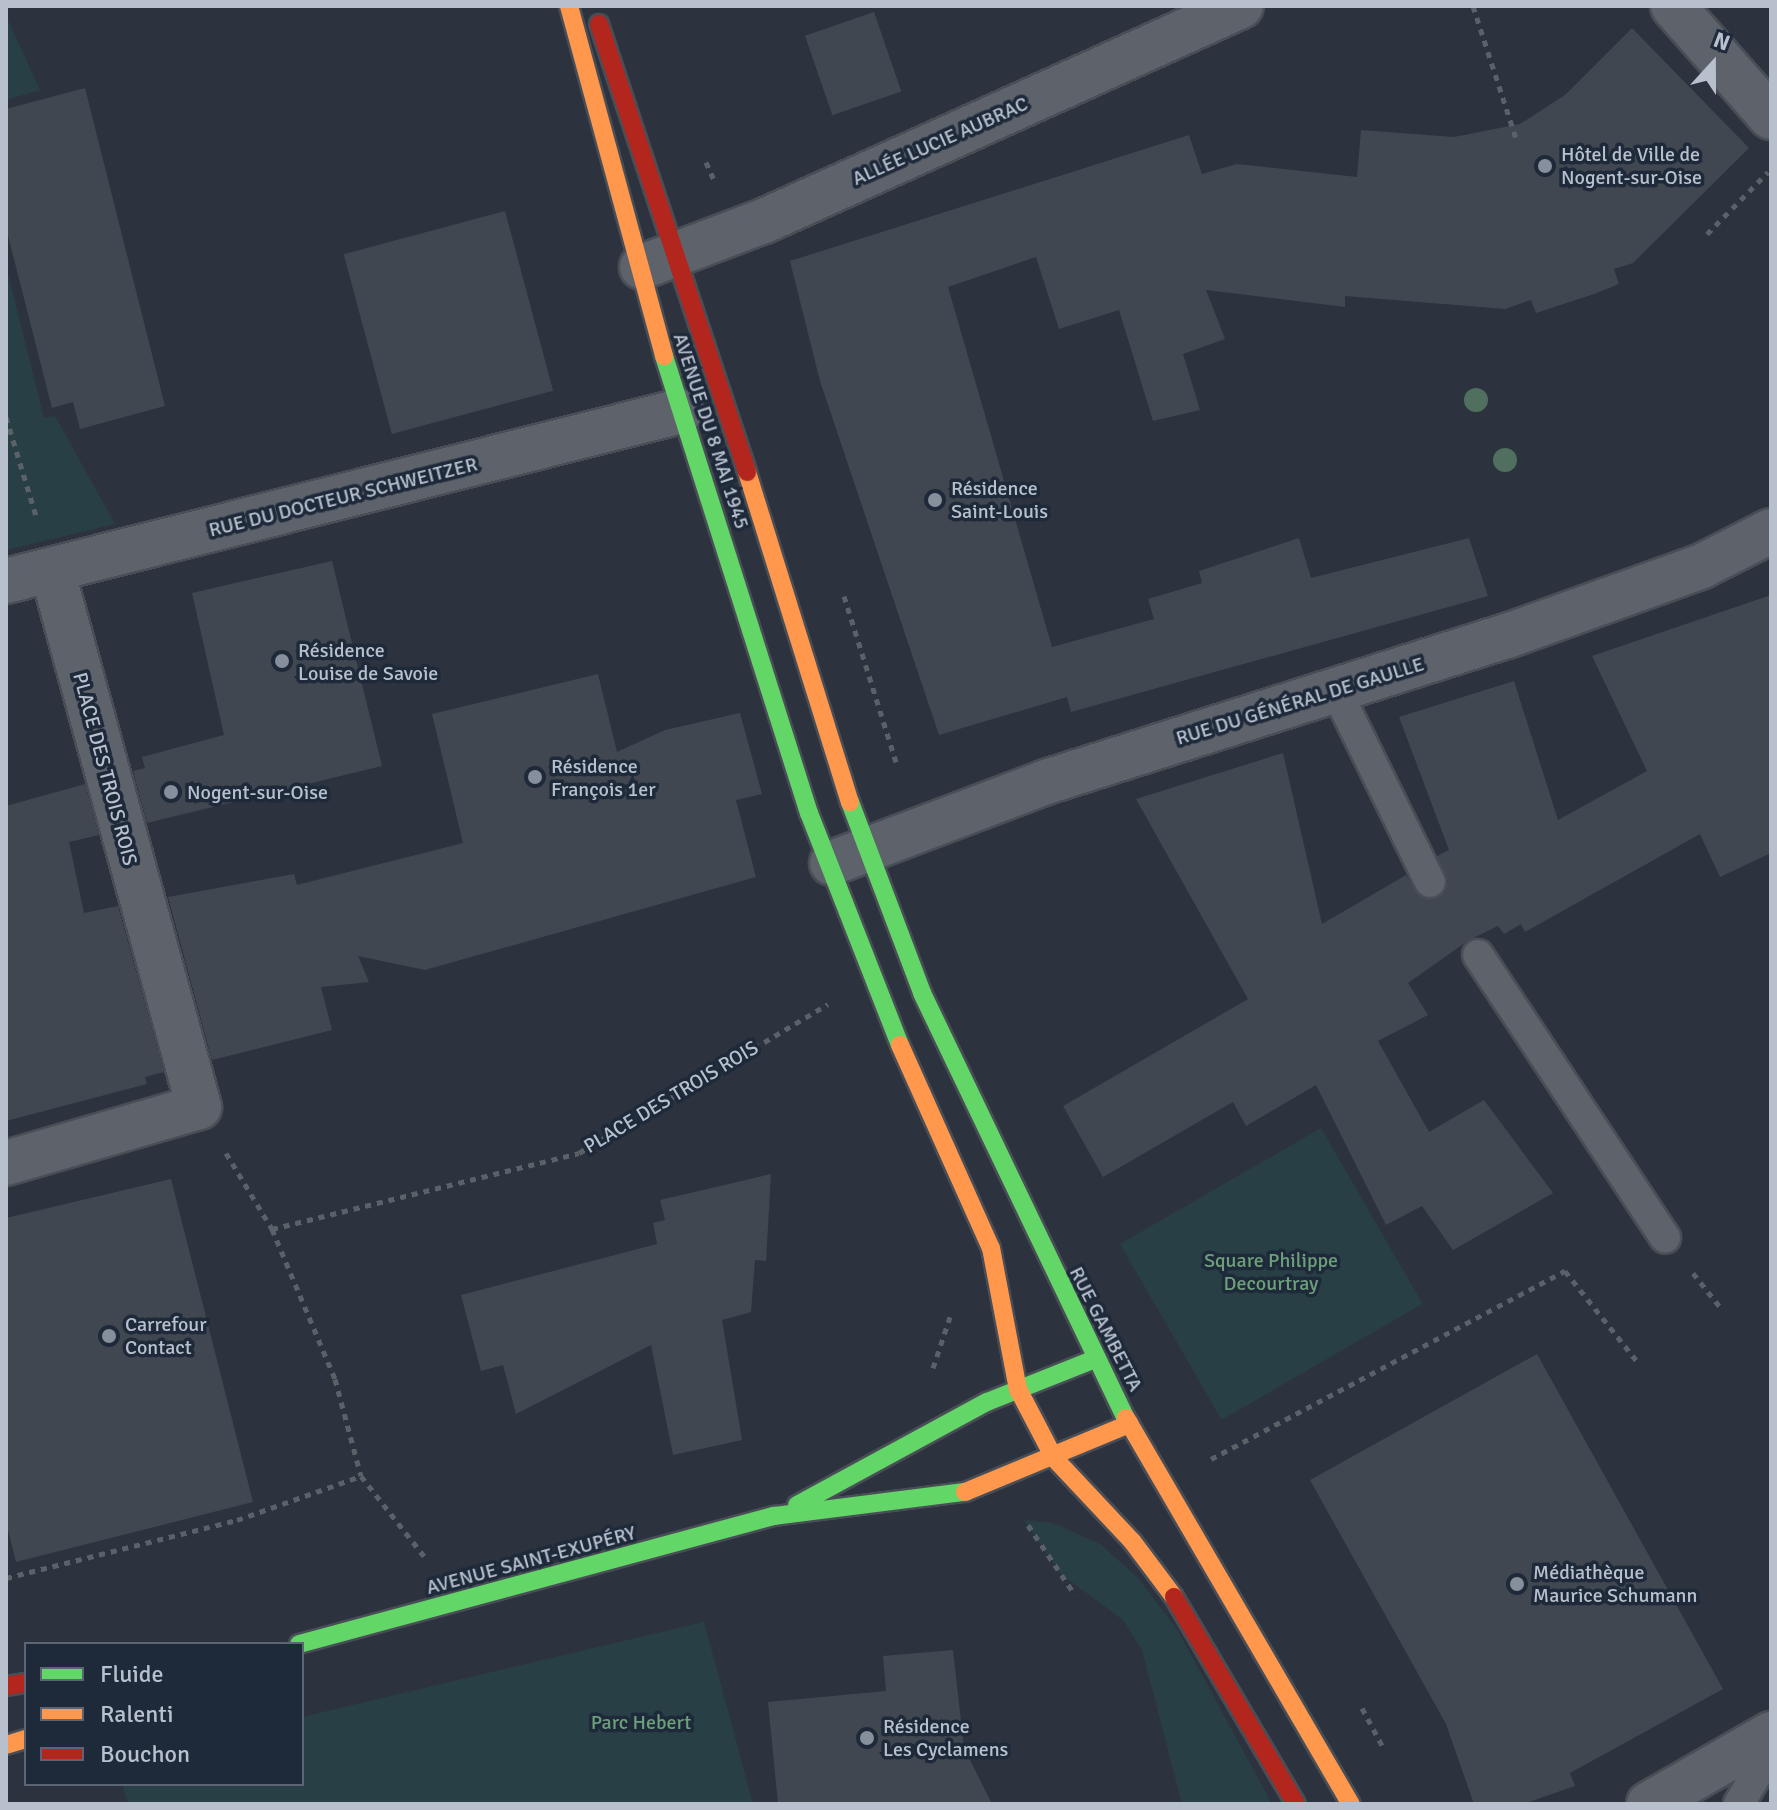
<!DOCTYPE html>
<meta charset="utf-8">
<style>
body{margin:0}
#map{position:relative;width:1777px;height:1810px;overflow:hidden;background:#2c333e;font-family:Signika,sans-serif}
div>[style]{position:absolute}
.green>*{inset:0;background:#284045;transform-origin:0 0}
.building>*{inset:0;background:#414750;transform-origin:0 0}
.path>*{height:5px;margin-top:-2.5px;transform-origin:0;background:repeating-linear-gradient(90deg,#5b6168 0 6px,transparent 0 12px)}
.roads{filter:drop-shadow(2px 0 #494e56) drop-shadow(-2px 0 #494e56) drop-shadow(0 2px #494e56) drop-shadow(0 -2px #494e56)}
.lane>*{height:30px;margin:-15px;padding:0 15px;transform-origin:15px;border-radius:15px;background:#5d626b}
.street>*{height:44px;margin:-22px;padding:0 22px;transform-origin:22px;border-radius:22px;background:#5d626b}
.fast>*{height:18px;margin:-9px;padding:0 9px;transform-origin:9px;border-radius:9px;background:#63d668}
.slow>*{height:18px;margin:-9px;padding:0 9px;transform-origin:9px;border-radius:9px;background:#ff974d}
.jam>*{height:18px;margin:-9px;padding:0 9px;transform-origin:9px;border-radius:9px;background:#b3261e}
.trees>*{width:24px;height:24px;margin:-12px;border-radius:50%;background:#506f5f}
.dots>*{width:22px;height:22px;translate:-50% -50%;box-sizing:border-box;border:4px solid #1e293a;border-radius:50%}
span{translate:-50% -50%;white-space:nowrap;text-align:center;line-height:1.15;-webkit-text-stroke:7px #1e293a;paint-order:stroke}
.street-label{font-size:20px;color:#b8c0ce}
.poi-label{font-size:20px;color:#b8c0ce}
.left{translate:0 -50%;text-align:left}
.park-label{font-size:20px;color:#6da07a}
.frame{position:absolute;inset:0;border:8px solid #b8c0ce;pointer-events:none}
.legend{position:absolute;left:24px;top:1642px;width:280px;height:144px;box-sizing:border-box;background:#1e293a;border:2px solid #5c6575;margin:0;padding:10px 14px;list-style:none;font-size:24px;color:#b8c0ce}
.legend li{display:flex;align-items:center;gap:16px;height:40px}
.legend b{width:40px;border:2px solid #5c6575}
.north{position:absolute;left:1673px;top:24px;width:80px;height:80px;-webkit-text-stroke:6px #1e293a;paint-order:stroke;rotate:21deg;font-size:22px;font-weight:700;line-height:32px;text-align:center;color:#b8c0ce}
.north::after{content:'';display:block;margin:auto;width:28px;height:36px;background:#b8c0ce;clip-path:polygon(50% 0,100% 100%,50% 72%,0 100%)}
</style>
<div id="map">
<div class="green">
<i style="clip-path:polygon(6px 16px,40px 90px,6px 100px)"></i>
<i style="clip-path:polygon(6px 266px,44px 418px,55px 416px,115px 524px,6px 550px)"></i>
<i style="left:1321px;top:1128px;width:203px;height:232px;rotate:60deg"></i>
<i style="clip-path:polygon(1024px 1520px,1053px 1523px,1100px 1544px,1138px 1578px,1178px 1631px,1272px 1804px,1182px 1804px,1142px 1650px,1123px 1620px,1061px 1574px)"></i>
<i style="clip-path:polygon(704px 1622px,753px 1804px,128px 1804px,122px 1784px,302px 1784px,302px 1717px)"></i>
</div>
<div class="building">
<i style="left:874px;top:12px;width:84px;height:73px;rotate:71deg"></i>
<i style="clip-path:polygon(1632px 28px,1749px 148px,1633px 263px,1614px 269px,1619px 284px,1594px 294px,1536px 313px,1531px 300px,1505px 309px,1345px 296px,1345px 307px,1206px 290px,1225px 339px,1183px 354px,1200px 410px,1153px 421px,1119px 310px,1059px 329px,1036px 257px,948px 287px,1052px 647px,1154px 619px,1148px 599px,1202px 583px,1199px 571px,1299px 538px,1311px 578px,1469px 538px,1488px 596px,1071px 712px,1067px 697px,939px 735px,820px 381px,790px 261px,1189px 135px,1202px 174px,1237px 164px,1357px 177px,1361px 130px,1454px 137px,1520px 124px,1565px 95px)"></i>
<i style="clip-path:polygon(85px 88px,165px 406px,80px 429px,73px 402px,52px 408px,6px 228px,6px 109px)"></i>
<i style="left:505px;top:211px;width:186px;height:167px;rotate:75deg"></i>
<i style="clip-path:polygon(332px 561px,382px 766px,147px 823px,133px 771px,145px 768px,142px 757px,224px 735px,192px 593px)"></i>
<i style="clip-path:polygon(1771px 595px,1771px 853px,1720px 877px,1700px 834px,1525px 932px,1521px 924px,1504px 934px,1498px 926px,1469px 940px,1408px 983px,1428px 1015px,1378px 1041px,1429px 1132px,1484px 1100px,1553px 1193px,1453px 1250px,1422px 1206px,1386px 1225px,1316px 1085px,1246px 1126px,1233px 1102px,1103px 1177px,1063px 1106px,1248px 999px,1136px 799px,1283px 753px,1322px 924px,1406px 875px,1419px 896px,1437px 898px,1448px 882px,1437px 856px,1449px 850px,1399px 717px,1514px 681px,1558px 820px,1647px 771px,1592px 656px)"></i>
<i style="clip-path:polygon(598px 674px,617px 752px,665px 730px,740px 713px,762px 794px,736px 800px,756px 877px,425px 970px,358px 956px,369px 982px,321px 987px,332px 1030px,212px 1060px,168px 897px,294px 874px,297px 885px,463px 843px,432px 714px)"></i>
<i style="clip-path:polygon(85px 784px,99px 835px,69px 842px,84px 913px,118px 906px,164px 1072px,145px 1077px,147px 1084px,6px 1121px,6px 806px)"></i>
<i style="clip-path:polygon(771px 1174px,766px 1261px,755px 1260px,751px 1312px,722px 1320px,742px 1440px,673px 1455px,651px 1345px,516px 1414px,503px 1365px,481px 1371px,461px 1295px,657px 1244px,653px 1223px,665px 1220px,660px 1200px)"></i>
<i style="clip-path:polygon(171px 1179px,253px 1502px,16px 1562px,6px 1522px,6px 1218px)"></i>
<i style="clip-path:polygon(1537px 1354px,1723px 1689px,1570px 1773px,1575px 1786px,1523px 1804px,1474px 1804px,1446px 1724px,1310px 1480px)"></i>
<i style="clip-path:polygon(953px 1650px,964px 1748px,992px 1804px,778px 1804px,768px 1702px,886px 1691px,883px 1656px)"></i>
</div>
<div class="path">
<i style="left:1473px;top:6px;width:139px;rotate:72deg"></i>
<i style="left:706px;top:162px;width:22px;rotate:66deg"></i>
<i style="left:1707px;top:234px;width:87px;rotate:-45.5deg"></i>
<i style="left:6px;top:417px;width:107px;rotate:73.1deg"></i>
<i style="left:844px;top:596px;width:174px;rotate:72.6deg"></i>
<i style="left:226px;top:1153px;width:89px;rotate:58.8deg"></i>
<i style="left:272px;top:1229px;width:163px;rotate:67.2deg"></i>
<i style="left:335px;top:1379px;width:100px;rotate:75deg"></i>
<i style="left:361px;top:1476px;width:102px;rotate:51.8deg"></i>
<i style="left:272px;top:1229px;width:316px;rotate:-13.9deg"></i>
<i style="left:579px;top:1153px;width:290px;rotate:-30.9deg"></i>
<i style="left:1693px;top:1273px;width:43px;rotate:51.5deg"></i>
<i style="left:933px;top:1368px;width:54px;rotate:-71.6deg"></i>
<i style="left:1211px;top:1459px;width:401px;rotate:-28deg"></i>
<i style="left:1565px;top:1271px;width:114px;rotate:51.4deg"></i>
<i style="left:1028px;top:1525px;width:84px;rotate:56.1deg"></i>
<i style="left:6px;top:1578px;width:238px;rotate:-14.1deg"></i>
<i style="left:237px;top:1520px;width:132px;rotate:-19.5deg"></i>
<i style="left:1362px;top:1708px;width:47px;rotate:61.8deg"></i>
</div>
<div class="roads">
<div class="lane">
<i style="left:1335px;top:688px;width:216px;rotate:63.9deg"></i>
<i style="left:1478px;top:955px;width:339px;rotate:56.5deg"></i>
<i style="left:1739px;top:1804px;width:43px;rotate:-59.3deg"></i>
<i style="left:1761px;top:1767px;width:28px;rotate:-94deg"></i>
</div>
<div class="street">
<i style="left:1673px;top:6px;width:148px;rotate:48.6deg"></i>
<i style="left:642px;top:267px;width:130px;rotate:-20.7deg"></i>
<i style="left:764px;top:221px;width:523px;rotate:-24.26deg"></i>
<i style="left:6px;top:581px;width:696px;rotate:-14.14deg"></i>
<i style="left:832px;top:863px;width:229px;rotate:-20.7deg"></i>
<i style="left:1046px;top:782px;width:484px;rotate:-17.6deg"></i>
<i style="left:1507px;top:636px;width:207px;rotate:-19.7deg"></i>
<i style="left:1702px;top:566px;width:77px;rotate:-26.9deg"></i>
<i style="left:6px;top:1163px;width:201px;rotate:-16.2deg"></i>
<i style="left:199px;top:1107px;width:557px;rotate:-105.31deg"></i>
<i style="left:1649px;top:1804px;width:141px;rotate:-29.8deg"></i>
</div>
<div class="fast">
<i style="left:664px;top:356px;width:479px;rotate:72.4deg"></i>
<i style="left:809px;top:813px;width:249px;rotate:68.6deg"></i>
<i style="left:850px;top:802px;width:204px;rotate:69.3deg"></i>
<i style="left:922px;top:993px;width:471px;rotate:64.4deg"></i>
<i style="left:797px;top:1505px;width:216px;rotate:-28.5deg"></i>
<i style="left:987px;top:1402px;width:116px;rotate:-21.7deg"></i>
<i style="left:299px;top:1644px;width:492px;rotate:-15.1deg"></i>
<i style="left:774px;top:1516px;width:193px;rotate:-7.2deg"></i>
</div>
<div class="slow">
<i style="left:569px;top:6px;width:363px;rotate:74.8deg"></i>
<i style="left:747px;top:472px;width:346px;rotate:72.7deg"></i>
<i style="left:900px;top:1045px;width:222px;rotate:65.9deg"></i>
<i style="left:991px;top:1248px;width:144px;rotate:79.2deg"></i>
<i style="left:1018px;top:1389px;width:78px;rotate:62.4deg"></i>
<i style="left:1054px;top:1458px;width:114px;rotate:46.8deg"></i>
<i style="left:1132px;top:1541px;width:70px;rotate:53.1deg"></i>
<i style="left:1126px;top:1418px;width:447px;rotate:59.8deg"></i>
<i style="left:965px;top:1492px;width:178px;rotate:-22.5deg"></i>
<i style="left:6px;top:1745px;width:21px;rotate:-17deg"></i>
</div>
<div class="jam">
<i style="left:599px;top:24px;width:472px;rotate:71.7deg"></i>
<i style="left:1174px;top:1597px;width:240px;rotate:59.5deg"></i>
<i style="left:6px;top:1686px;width:20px;rotate:-9deg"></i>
</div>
</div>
<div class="trees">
<i style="left:1476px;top:400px"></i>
<i style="left:1505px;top:460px"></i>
</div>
<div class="dots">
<i style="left:1545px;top:166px;background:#878f9c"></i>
<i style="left:935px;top:500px;background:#878f9c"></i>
<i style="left:282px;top:661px;background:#878f9c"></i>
<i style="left:535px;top:777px;background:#878f9c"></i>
<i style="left:171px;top:792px;background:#878f9c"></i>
<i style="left:109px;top:1336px;background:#878f9c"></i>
<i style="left:1517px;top:1584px;background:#878f9c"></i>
<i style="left:867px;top:1738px;background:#878f9c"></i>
</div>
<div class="street-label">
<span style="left:940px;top:141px;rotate:-24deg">ALLÉE LUCIE AUBRAC</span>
<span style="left:711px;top:431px;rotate:72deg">AVENUE DU 8 MAI 1945</span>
<span style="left:343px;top:497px;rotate:-14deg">RUE DU DOCTEUR SCHWEITZER</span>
<span style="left:1300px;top:701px;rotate:-17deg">RUE DU GÉNÉRAL DE GAULLE</span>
<span style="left:105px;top:769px;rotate:75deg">PLACE DES TROIS ROIS</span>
<span style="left:671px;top:1097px;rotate:-31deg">PLACE DES TROIS ROIS</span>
<span style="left:1106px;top:1329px;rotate:63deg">RUE GAMBETTA</span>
<span style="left:531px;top:1560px;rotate:-15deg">AVENUE SAINT-EXUPÉRY</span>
</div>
<div class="poi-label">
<span class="left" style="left:1561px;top:166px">Hôtel de Ville de<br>Nogent-sur-Oise</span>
<span class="left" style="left:951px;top:500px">Résidence<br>Saint-Louis</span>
<span class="left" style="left:298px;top:662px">Résidence<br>Louise de Savoie</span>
<span class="left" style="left:551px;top:778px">Résidence<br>François 1er</span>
<span class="left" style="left:187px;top:792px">Nogent-sur-Oise</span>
<span class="left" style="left:125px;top:1336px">Carrefour<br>Contact</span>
<span class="left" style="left:1533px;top:1584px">Médiathèque<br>Maurice Schumann</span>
<span class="left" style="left:883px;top:1738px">Résidence<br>Les Cyclamens</span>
</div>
<div class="park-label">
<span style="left:1271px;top:1272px">Square Philippe<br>Decourtray</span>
<span style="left:641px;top:1722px">Parc Hebert</span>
</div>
<div class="frame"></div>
<ul class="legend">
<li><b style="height:10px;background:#63d668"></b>Fluide</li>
<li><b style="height:10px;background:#ff974d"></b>Ralenti</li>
<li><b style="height:10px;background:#b3261e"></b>Bouchon</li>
</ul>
<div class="north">N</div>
</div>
